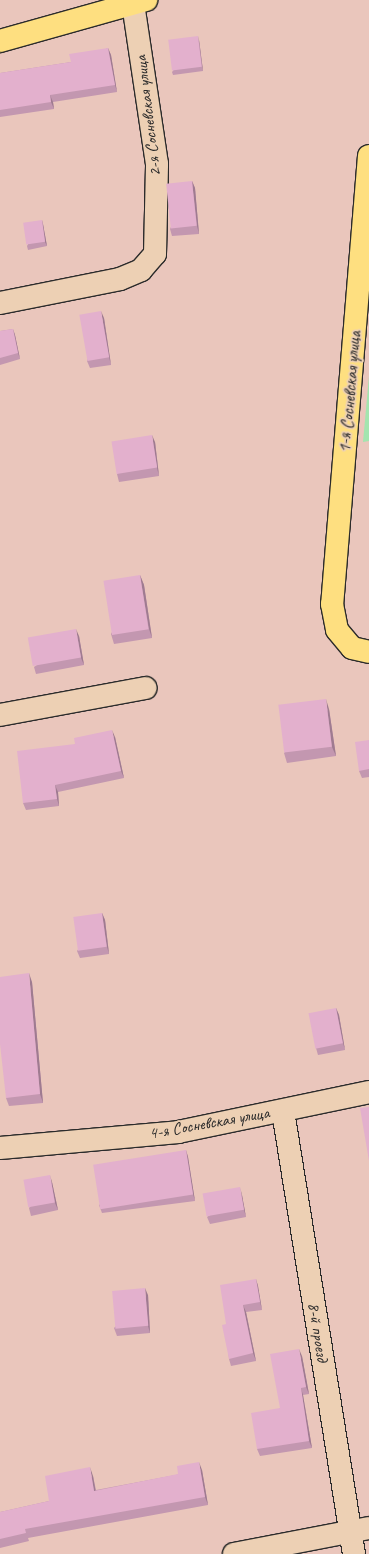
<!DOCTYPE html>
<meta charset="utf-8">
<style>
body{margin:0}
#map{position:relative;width:369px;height:1554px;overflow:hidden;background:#eac6bc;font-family:Caveat,sans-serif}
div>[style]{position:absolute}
.green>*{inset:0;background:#a3e5af}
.roads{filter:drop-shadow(1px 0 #2b2b2b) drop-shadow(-1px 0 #2b2b2b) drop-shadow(0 1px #2b2b2b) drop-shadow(0 -1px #2b2b2b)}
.minor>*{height:22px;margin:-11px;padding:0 11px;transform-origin:11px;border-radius:11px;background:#edd0b4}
.major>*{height:22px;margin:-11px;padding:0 11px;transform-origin:11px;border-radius:11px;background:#fedf80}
.wall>*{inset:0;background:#c397b0}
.shaded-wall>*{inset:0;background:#9f7b90}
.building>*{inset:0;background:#e3b0cd;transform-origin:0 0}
span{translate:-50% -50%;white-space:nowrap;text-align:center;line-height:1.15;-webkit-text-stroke:3.5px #edd0b4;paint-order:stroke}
.street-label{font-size:17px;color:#2b2b2b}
</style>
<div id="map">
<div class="green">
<i style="clip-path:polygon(369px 376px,369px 441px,363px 442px)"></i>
</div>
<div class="roads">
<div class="minor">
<i style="left:0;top:303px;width:122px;rotate:-11.3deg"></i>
<i style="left:120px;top:279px;width:23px;rotate:-23deg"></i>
<i style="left:141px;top:270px;width:21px;rotate:-49deg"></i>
<i style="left:155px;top:254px;width:90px;rotate:-88.7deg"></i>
<i style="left:157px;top:164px;width:162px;rotate:-98.5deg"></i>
<i style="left:0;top:715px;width:148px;rotate:-10.5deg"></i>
<i style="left:283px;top:1111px;width:449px;rotate:80.9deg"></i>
<i style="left:0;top:1148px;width:179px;rotate:-5.1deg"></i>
<i style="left:178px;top:1132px;width:195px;rotate:-11.8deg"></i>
<i style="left:234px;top:1554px;width:137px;rotate:-10.9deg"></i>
</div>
<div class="major">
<i style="left:0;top:41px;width:152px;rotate:-15.7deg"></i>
<i style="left:369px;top:156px;width:450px;rotate:94.7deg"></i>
<i style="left:332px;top:604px;width:26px;rotate:79deg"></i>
<i style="left:337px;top:630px;width:23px;rotate:50deg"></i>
<i style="left:352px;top:648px;width:17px;rotate:13deg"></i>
</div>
</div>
<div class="wall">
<i style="clip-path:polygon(199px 40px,203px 71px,173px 75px,172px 72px)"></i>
<i style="clip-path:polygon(108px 48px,111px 55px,117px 92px,53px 102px,54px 109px,0 117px,0 73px,71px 62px)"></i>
<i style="clip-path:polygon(192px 181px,195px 188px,199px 234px,172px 236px,170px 229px)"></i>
<i style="clip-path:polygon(42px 220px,43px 224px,47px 246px,28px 250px,27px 246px)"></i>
<i style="clip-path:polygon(104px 318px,111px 365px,90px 368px,87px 361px)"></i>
<i style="clip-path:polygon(13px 329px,15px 335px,20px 359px,0 365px,0 331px)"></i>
<i style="clip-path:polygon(155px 442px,159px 476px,119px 482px,117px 474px)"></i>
<i style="clip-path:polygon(140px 575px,144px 585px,152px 638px,114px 644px,111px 634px)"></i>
<i style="clip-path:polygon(79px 636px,84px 665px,36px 674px,34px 667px)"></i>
<i style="clip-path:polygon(329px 709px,336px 756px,287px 763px,284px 753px)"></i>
<i style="clip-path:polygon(115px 737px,124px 778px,58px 792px,59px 806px,26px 810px,23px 803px,75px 744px)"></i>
<i style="clip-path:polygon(369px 740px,369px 777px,362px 778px,359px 771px)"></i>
<i style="clip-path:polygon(102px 913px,105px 920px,109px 954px,80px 958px,77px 951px)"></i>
<i style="clip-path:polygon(32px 982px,43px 1103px,9px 1106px,6px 1098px)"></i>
<i style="clip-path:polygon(336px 1008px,339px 1015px,345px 1050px,318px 1055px,316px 1048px)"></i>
<i style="clip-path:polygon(186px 1150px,188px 1157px,195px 1201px,102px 1213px,99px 1205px)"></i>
<i style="clip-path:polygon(52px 1182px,58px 1210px,31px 1216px,29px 1208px)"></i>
<i style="clip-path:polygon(242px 1195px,246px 1217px,210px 1224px,207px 1217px)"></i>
<i style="clip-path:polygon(256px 1279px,258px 1286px,262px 1310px,246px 1312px,256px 1361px,231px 1366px,229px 1359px,226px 1324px)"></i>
<i style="clip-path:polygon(148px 1295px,150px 1333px,117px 1336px,114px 1328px)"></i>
<i style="clip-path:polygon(302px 1356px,309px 1394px,303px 1395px,312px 1448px,260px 1456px,257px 1449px,280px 1408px)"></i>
<i style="clip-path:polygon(202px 1470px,208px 1505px,28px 1538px,29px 1541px,0 1548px,0 1512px,49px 1501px,93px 1476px,96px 1490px)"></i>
</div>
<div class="shaded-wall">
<i style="clip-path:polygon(198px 36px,199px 40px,203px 71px,202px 67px)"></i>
<i style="clip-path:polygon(108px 48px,111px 55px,117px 92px,115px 85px)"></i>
<i style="clip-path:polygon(50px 95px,53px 102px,54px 109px,51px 102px)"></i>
<i style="clip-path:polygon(192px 181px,195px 188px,199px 234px,197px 226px)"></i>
<i style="clip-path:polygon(42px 220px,43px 224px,47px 246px,45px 242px)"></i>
<i style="clip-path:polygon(101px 311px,104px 318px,111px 365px,109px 357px)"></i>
<i style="clip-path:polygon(13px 329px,15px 335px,20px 359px,18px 353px)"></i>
<i style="clip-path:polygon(152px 435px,155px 442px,159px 476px,157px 468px)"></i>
<i style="clip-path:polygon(140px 575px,144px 585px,152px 638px,149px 629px)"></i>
<i style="clip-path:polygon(76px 629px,79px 636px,84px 665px,81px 658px)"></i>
<i style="clip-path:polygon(326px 699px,329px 709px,336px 756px,332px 747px)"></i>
<i style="clip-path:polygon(112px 730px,115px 737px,124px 778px,121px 771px)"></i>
<i style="clip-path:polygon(55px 785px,58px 792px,59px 806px,57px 799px)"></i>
<i style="clip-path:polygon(102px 913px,105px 920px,109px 954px,107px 947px)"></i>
<i style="clip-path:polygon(29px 973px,32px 982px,43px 1103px,40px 1094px)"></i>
<i style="clip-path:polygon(336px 1008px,339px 1015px,345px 1050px,343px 1043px)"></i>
<i style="clip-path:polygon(186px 1150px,188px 1157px,195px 1201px,193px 1194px)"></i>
<i style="clip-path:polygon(50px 1175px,52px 1182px,58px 1210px,55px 1203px)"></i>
<i style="clip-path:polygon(240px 1187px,242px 1195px,246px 1217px,244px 1210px)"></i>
<i style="clip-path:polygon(256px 1279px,258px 1286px,262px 1310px,260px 1302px)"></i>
<i style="clip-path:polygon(145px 1288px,148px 1295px,150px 1333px,148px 1326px)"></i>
<i style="clip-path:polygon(243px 1305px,246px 1312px,256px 1361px,253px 1353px)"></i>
<i style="clip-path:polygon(299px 1349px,302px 1356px,309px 1394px,306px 1387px)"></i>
<i style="clip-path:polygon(301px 1388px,303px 1395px,312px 1448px,309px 1441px)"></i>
<i style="clip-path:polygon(199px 1462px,202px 1470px,208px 1505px,205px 1497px)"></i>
<i style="clip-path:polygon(90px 1467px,93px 1476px,97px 1499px,94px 1491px)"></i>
</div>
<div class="building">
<i style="left:198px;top:36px;width:31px;height:30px;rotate:83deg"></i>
<i style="clip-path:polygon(108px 48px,115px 85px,50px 95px,51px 102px,0 110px,0 73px,71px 62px,69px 54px)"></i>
<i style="left:192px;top:181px;width:45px;height:26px;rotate:84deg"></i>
<i style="left:42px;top:220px;width:22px;height:19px;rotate:82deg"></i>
<i style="left:101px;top:311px;width:47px;height:22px;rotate:80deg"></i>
<i style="clip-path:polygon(13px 329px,18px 353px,0 358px,0 331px)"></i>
<i style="left:152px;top:435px;width:33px;height:41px;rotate:81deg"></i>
<i style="left:140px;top:575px;width:55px;height:37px;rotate:81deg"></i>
<i style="left:76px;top:629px;width:29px;height:49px;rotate:80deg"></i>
<i style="left:326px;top:699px;width:48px;height:48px;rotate:83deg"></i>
<i style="clip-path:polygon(112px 730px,121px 771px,55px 785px,57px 799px,23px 803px,17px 751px,75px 744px,74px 738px)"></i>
<i style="clip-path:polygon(369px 740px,369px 769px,359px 771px,355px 742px)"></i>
<i style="left:102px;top:913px;width:34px;height:29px;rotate:82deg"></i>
<i style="clip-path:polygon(29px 973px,40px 1094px,6px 1098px,0 1044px,0 977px)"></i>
<i style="left:336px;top:1008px;width:36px;height:28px;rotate:79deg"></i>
<i style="clip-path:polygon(369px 1107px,369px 1161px,360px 1108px)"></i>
<i style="left:186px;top:1150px;width:45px;height:94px;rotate:81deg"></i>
<i style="left:50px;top:1175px;width:28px;height:27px;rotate:80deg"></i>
<i style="left:240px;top:1187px;width:23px;height:38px;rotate:80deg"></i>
<i style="clip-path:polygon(256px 1279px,260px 1302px,243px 1305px,253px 1353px,229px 1359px,222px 1325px,226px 1324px,220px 1285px)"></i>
<i style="left:145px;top:1288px;width:38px;height:33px;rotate:85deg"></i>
<i style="clip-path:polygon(299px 1349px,306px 1387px,301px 1388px,309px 1441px,257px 1449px,251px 1413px,280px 1408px,270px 1354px)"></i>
<i style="clip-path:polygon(199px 1462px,205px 1497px,25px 1529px,26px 1533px,0 1539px,0 1512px,49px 1501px,45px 1476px,90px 1467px,94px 1491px,178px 1474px,177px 1466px)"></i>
</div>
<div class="street-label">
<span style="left:148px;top:116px;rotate:-97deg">2-я Сосневская улица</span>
<span style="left:350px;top:392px;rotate:-85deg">1-я Сосневская улица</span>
<span style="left:209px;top:1123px;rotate:-10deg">4-я Сосневская улица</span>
<span style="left:318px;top:1332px;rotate:81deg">8-й проезд</span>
</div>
</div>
